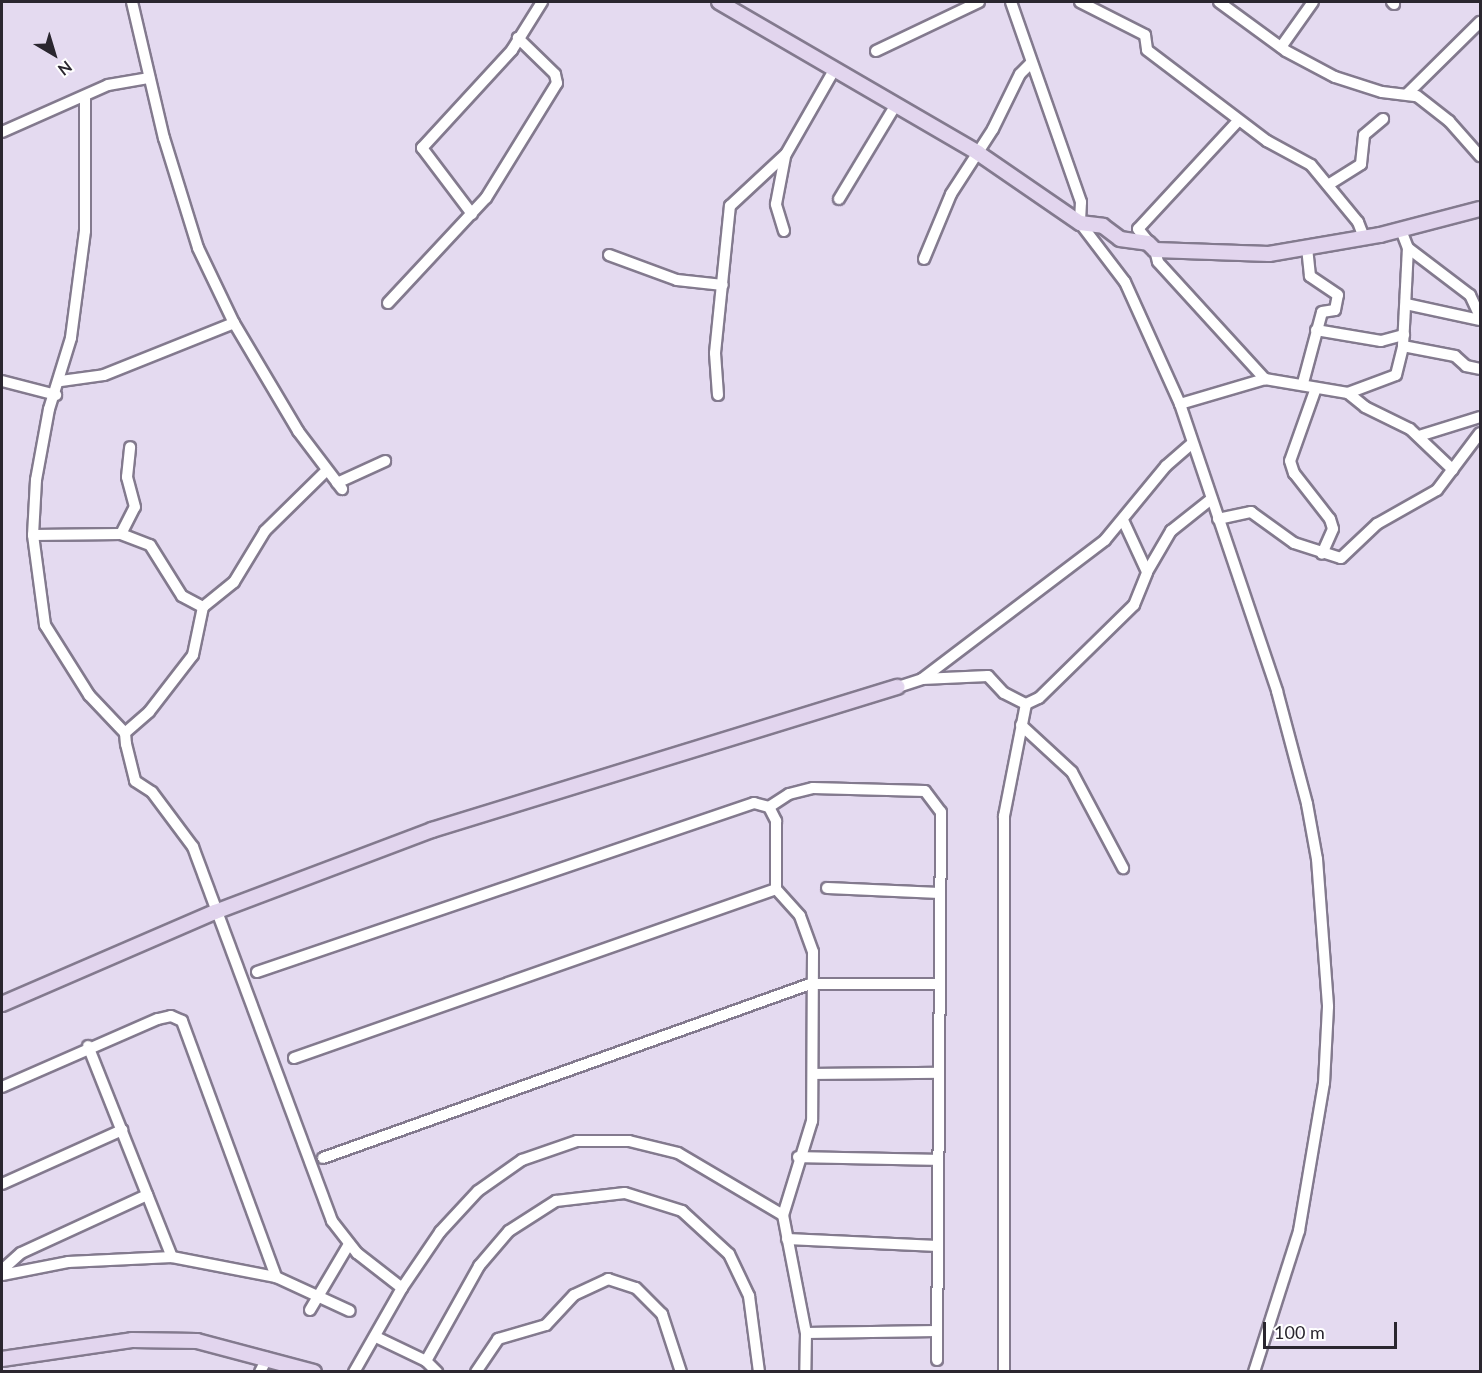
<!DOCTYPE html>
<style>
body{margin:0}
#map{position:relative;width:1482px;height:1373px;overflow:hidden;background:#e4daf0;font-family:Lato,sans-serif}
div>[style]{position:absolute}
.roads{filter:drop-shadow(2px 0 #837a8e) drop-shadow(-2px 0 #837a8e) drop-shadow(0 2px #837a8e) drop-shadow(0 -2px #837a8e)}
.street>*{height:10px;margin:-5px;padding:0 5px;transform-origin:5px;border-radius:5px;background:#fff}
.secondary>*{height:14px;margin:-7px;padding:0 7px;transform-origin:7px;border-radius:7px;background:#e2d5ee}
span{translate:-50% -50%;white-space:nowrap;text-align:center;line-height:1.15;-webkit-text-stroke:4.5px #fff;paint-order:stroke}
.frame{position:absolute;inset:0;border:3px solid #2a262f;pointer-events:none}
.north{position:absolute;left:24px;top:24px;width:60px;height:60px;-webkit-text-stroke:4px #fff;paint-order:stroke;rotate:142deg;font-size:16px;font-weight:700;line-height:24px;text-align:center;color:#2a262f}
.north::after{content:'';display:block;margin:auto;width:21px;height:27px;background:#2a262f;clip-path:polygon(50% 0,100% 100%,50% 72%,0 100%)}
.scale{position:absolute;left:1263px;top:1322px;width:134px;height:27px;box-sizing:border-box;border:3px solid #2a262f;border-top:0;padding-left:8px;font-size:18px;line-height:21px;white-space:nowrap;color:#2a262f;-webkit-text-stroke:4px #fff;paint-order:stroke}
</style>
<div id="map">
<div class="roads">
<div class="street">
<i style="left:132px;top:2px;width:140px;rotate:76.8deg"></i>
<i style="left:164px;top:138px;width:115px;rotate:72.8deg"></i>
<i style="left:198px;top:248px;width:83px;rotate:64.4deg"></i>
<i style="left:234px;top:323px;width:126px;rotate:59.3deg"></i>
<i style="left:298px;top:431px;width:73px;rotate:52.8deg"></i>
<i style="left:1011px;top:2px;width:212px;rotate:70.7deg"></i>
<i style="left:1081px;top:202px;width:21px;rotate:93deg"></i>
<i style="left:1080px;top:223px;width:74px;rotate:52.7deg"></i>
<i style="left:1125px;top:282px;width:134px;rotate:65.7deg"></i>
<i style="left:1180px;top:404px;width:303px;rotate:71.3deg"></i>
<i style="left:1277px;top:691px;width:117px;rotate:75.1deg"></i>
<i style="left:1307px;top:804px;width:56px;rotate:79.7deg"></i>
<i style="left:1317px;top:859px;width:148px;rotate:85.7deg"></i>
<i style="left:1328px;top:1007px;width:76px;rotate:93deg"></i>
<i style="left:1324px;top:1083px;width:150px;rotate:99.6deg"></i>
<i style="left:1299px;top:1231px;width:148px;rotate:107.7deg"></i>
<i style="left:1080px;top:2px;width:73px;rotate:26.9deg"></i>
<i style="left:1145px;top:35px;width:15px;rotate:82deg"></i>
<i style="left:1147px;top:50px;width:151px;rotate:37.2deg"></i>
<i style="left:1267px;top:141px;width:50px;rotate:28.6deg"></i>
<i style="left:1311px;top:165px;width:74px;rotate:50.5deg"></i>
<i style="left:1358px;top:222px;width:17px;rotate:69deg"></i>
<i style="left:1219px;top:2px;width:83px;rotate:36.2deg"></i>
<i style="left:1286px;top:51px;width:55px;rotate:28deg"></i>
<i style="left:1335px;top:77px;width:49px;rotate:17.7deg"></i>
<i style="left:1382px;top:92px;width:35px;rotate:7deg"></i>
<i style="left:1417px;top:96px;width:41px;rotate:38deg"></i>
<i style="left:1449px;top:121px;width:47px;rotate:48.5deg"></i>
<i style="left:1392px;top:2px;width:3px;rotate:45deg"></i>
<i style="left:1281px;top:47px;width:55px;rotate:-54.6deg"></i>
<i style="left:876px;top:51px;width:114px;rotate:-25.4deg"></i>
<i style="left:1407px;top:94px;width:103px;rotate:-44.6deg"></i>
<i style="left:85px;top:96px;width:135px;rotate:90deg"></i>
<i style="left:85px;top:231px;width:108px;rotate:97.5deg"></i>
<i style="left:71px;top:338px;width:74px;rotate:107.2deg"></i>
<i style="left:49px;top:409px;width:72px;rotate:100.4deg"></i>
<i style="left:36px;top:480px;width:55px;rotate:93.1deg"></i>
<i style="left:33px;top:535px;width:91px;rotate:82.4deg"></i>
<i style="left:45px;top:625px;width:83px;rotate:57.8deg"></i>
<i style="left:89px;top:695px;width:52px;rotate:46.5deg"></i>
<i style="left:1238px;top:121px;width:147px;rotate:132.8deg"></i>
<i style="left:1138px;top:229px;width:27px;rotate:51deg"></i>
<i style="left:1155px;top:250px;width:12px;rotate:76deg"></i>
<i style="left:1158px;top:262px;width:159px;rotate:47.6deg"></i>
<i style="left:2px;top:132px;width:116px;rotate:-23.9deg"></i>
<i style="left:108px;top:85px;width:42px;rotate:-9.7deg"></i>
<i style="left:1328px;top:185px;width:39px;rotate:-32deg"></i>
<i style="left:1361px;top:164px;width:29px;rotate:-84deg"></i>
<i style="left:1364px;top:135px;width:25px;rotate:-40deg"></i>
<i style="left:839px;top:199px;width:109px;rotate:-58.9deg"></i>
<i style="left:472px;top:214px;width:83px;rotate:-127.1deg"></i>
<i style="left:422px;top:148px;width:133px;rotate:-47.4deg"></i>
<i style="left:512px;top:50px;width:57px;rotate:-58deg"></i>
<i style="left:1401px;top:230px;width:19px;rotate:69deg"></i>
<i style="left:1408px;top:248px;width:78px;rotate:37.2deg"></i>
<i style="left:1470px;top:295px;width:23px;rotate:65deg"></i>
<i style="left:784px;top:231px;width:28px;rotate:-107deg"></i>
<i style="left:776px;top:204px;width:48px;rotate:-79.2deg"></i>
<i style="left:609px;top:255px;width:72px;rotate:20.2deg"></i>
<i style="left:677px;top:280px;width:46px;rotate:6.2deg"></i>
<i style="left:924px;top:259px;width:70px;rotate:-67.4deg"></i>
<i style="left:951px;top:194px;width:77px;rotate:-57.1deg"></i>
<i style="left:993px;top:129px;width:61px;rotate:-63.9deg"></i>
<i style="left:1020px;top:74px;width:14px;rotate:-45deg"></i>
<i style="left:388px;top:303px;width:144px;rotate:-47deg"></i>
<i style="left:486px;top:198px;width:135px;rotate:-58.3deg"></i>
<i style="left:557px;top:83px;width:9px;rotate:-103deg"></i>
<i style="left:555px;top:74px;width:52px;rotate:-135.8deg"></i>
<i style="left:1406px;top:304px;width:76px;rotate:12.2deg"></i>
<i style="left:1316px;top:330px;width:66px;rotate:9.6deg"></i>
<i style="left:1381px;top:341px;width:24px;rotate:-15deg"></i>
<i style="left:1403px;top:346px;width:53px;rotate:10.9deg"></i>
<i style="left:1455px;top:356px;width:15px;rotate:42deg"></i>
<i style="left:1466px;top:366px;width:14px;rotate:12deg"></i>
<i style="left:2px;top:381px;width:56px;rotate:14.5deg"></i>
<i style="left:61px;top:381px;width:43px;rotate:-7.9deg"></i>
<i style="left:104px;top:375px;width:140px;rotate:-21.8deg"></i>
<i style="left:1303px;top:383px;width:73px;rotate:-75deg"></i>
<i style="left:1322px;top:312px;width:13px;rotate:-9deg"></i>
<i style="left:1335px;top:310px;width:15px;rotate:-79deg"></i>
<i style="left:1338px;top:295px;width:34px;rotate:-146deg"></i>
<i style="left:1310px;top:276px;width:29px;rotate:-96deg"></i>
<i style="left:1316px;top:388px;width:77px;rotate:109.6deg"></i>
<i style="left:1290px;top:461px;width:13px;rotate:72deg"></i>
<i style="left:1294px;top:473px;width:58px;rotate:52deg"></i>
<i style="left:1330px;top:519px;width:10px;rotate:73deg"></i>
<i style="left:1333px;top:529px;width:27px;rotate:114deg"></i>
<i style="left:1348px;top:393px;width:22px;rotate:39deg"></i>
<i style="left:1365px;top:407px;width:50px;rotate:26.1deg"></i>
<i style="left:1410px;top:429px;width:59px;rotate:43.6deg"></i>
<i style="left:718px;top:395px;width:42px;rotate:-94.1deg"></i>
<i style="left:715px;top:353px;width:148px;rotate:-84.2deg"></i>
<i style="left:730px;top:206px;width:76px;rotate:-42.9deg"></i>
<i style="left:786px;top:154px;width:95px;rotate:-60.2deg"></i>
<i style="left:1180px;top:404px;width:89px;rotate:-16.4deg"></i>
<i style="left:1265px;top:379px;width:84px;rotate:9.6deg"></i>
<i style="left:1348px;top:393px;width:51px;rotate:-20.6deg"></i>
<i style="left:1396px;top:375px;width:30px;rotate:-76deg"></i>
<i style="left:1403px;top:346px;width:98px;rotate:-87.1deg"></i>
<i style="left:1419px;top:436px;width:64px;rotate:-17.3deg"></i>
<i style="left:326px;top:471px;width:86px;rotate:135.5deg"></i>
<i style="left:265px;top:531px;width:60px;rotate:121.3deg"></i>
<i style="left:234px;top:582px;width:40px;rotate:141deg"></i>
<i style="left:203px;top:607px;width:49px;rotate:101.8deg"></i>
<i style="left:193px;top:655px;width:72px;rotate:127.7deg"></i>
<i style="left:149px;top:712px;width:32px;rotate:139deg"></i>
<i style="left:125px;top:733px;width:11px;rotate:85deg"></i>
<i style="left:126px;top:744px;width:38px;rotate:76deg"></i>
<i style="left:135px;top:781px;width:20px;rotate:33deg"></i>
<i style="left:152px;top:792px;width:69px;rotate:53.3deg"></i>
<i style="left:193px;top:847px;width:399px;rotate:69.6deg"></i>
<i style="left:332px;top:1221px;width:41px;rotate:52deg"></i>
<i style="left:357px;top:1253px;width:57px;rotate:37.9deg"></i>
<i style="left:402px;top:1288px;width:97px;rotate:119.7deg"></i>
<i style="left:337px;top:483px;width:53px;rotate:-24.6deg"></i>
<i style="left:1218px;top:519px;width:34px;rotate:-12deg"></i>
<i style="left:1251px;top:512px;width:53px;rotate:35.8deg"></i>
<i style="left:1294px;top:543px;width:49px;rotate:17.7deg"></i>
<i style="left:1341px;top:558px;width:50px;rotate:-43.4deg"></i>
<i style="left:1377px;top:524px;width:69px;rotate:-29.5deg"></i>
<i style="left:1437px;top:490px;width:71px;rotate:-53deg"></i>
<i style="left:1123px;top:520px;width:57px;rotate:65.2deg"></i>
<i style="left:121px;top:534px;width:31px;rotate:21deg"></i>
<i style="left:150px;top:545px;width:60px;rotate:57.9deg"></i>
<i style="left:182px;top:596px;width:24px;rotate:28deg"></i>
<i style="left:33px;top:535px;width:88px;rotate:-0.7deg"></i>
<i style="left:121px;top:534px;width:30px;rotate:-63deg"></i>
<i style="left:135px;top:507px;width:31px;rotate:-105deg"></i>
<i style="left:127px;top:477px;width:30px;rotate:-84deg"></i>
<i style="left:922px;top:679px;width:230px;rotate:-37.2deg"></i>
<i style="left:1105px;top:540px;width:96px;rotate:-50.5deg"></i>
<i style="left:1166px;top:466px;width:32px;rotate:-41deg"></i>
<i style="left:898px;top:687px;width:25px;rotate:-18deg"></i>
<i style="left:922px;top:679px;width:66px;rotate:-2.6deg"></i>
<i style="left:988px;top:676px;width:23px;rotate:47deg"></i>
<i style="left:1004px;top:693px;width:25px;rotate:27deg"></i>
<i style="left:1026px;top:704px;width:14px;rotate:-25deg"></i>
<i style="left:1039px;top:698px;width:133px;rotate:-44.4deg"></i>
<i style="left:1134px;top:605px;width:35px;rotate:-68deg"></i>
<i style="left:1147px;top:572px;width:48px;rotate:-59.7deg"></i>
<i style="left:1171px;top:531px;width:50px;rotate:-38.5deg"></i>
<i style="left:1021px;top:725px;width:69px;rotate:42.7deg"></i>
<i style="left:1072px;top:772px;width:109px;rotate:62deg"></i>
<i style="left:769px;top:807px;width:16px;rotate:63deg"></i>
<i style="left:776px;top:821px;width:68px;rotate:90deg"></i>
<i style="left:776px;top:889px;width:36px;rotate:48deg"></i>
<i style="left:800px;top:916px;width:38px;rotate:70deg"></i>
<i style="left:813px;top:952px;width:169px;rotate:90.3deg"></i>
<i style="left:812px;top:1121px;width:98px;rotate:107.1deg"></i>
<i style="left:783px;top:1215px;width:120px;rotate:79deg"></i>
<i style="left:806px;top:1333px;width:39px;rotate:91deg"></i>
<i style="left:827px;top:888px;width:113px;rotate:2.5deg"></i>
<i style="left:257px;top:972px;width:525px;rotate:-18.78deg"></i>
<i style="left:754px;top:803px;width:16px;rotate:15deg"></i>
<i style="left:769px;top:807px;width:24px;rotate:-33deg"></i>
<i style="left:789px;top:794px;width:25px;rotate:-14deg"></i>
<i style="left:813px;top:788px;width:112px;rotate:1.5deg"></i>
<i style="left:925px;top:791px;width:26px;rotate:53deg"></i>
<i style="left:941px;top:812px;width:548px;rotate:90.42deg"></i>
<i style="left:88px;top:1046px;width:227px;rotate:68.3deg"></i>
<i style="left:294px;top:1058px;width:511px;rotate:-19.32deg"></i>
<i style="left:813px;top:1074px;width:125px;rotate:-0.5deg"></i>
<i style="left:2px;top:1087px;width:170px;rotate:-23.6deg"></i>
<i style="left:158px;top:1019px;width:13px;rotate:-13deg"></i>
<i style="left:171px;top:1016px;width:12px;rotate:24deg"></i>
<i style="left:182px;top:1021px;width:273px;rotate:69.8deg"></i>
<i style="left:798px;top:1157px;width:140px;rotate:1.2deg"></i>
<i style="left:323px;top:1158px;width:517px;rotate:-19.66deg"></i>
<i style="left:810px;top:984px;width:130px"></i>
<i style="left:2px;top:1184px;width:132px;rotate:-24.2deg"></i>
<i style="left:787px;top:1239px;width:151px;rotate:2.7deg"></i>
<i style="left:2px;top:1270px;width:25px;rotate:-42deg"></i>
<i style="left:21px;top:1253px;width:139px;rotate:-24.7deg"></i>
<i style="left:2px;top:1275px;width:67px;rotate:-11.1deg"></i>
<i style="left:68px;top:1262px;width:104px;rotate:-2.8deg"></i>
<i style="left:172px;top:1257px;width:106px;rotate:10.9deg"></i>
<i style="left:276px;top:1277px;width:81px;rotate:24.7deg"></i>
<i style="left:402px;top:1288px;width:68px;rotate:-55.8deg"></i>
<i style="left:440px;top:1232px;width:56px;rotate:-47.2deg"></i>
<i style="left:478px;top:1191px;width:54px;rotate:-35.2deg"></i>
<i style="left:522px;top:1160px;width:58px;rotate:-19.1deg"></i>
<i style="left:577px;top:1141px;width:52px"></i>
<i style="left:629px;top:1141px;width:50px;rotate:13.8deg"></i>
<i style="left:678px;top:1153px;width:122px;rotate:30.6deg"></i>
<i style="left:310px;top:1310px;width:77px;rotate:-59.4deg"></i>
<i style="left:806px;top:1333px;width:131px;rotate:-0.9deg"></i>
<i style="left:376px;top:1337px;width:55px;rotate:25.6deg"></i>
<i style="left:426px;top:1361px;width:16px;rotate:45deg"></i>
<i style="left:426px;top:1361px;width:109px;rotate:-60.8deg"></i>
<i style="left:479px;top:1266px;width:46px;rotate:-49.4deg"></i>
<i style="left:509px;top:1231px;width:56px;rotate:-32.6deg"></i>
<i style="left:556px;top:1201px;width:69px;rotate:-6.6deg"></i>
<i style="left:625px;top:1193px;width:60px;rotate:17.5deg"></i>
<i style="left:682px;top:1211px;width:64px;rotate:42.5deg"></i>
<i style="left:729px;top:1254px;width:47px;rotate:64.5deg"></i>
<i style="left:749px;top:1296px;width:77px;rotate:82.5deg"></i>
<i style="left:260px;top:1372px;width:16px;rotate:-63deg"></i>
<i style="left:476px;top:1372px;width:40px;rotate:-56deg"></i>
<i style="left:498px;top:1339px;width:50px;rotate:-16.3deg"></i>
<i style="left:546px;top:1325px;width:41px;rotate:-47deg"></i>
<i style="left:574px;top:1295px;width:38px;rotate:-25deg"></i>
<i style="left:608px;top:1279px;width:29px;rotate:18deg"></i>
<i style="left:636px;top:1288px;width:37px;rotate:45deg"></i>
<i style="left:662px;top:1314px;width:61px;rotate:71.9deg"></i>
<i style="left:1004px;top:1372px;width:556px;rotate:-90deg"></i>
<i style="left:1004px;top:816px;width:114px;rotate:-78.9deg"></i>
</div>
<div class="secondary">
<i style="left:719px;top:2px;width:300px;rotate:30.2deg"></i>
<i style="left:978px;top:153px;width:124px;rotate:34.5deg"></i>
<i style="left:1080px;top:223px;width:23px;rotate:7deg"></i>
<i style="left:1103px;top:226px;width:21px;rotate:37deg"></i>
<i style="left:1120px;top:239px;width:28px;rotate:8deg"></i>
<i style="left:1148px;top:243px;width:10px;rotate:45deg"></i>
<i style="left:1155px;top:250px;width:114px;rotate:2deg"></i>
<i style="left:1269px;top:254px;width:113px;rotate:-9.7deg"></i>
<i style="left:1380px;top:235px;width:103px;rotate:-14.6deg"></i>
<i style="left:2px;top:1004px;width:232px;rotate:-23.4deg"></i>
<i style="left:215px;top:912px;width:232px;rotate:-20.7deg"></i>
<i style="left:432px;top:830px;width:487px;rotate:-17.1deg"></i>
<i style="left:2px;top:1359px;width:131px;rotate:-8.3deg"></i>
<i style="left:132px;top:1340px;width:65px;rotate:0.9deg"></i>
<i style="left:197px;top:1341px;width:121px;rotate:14.8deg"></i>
</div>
</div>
<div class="frame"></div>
<div class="north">N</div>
<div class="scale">100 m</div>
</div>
